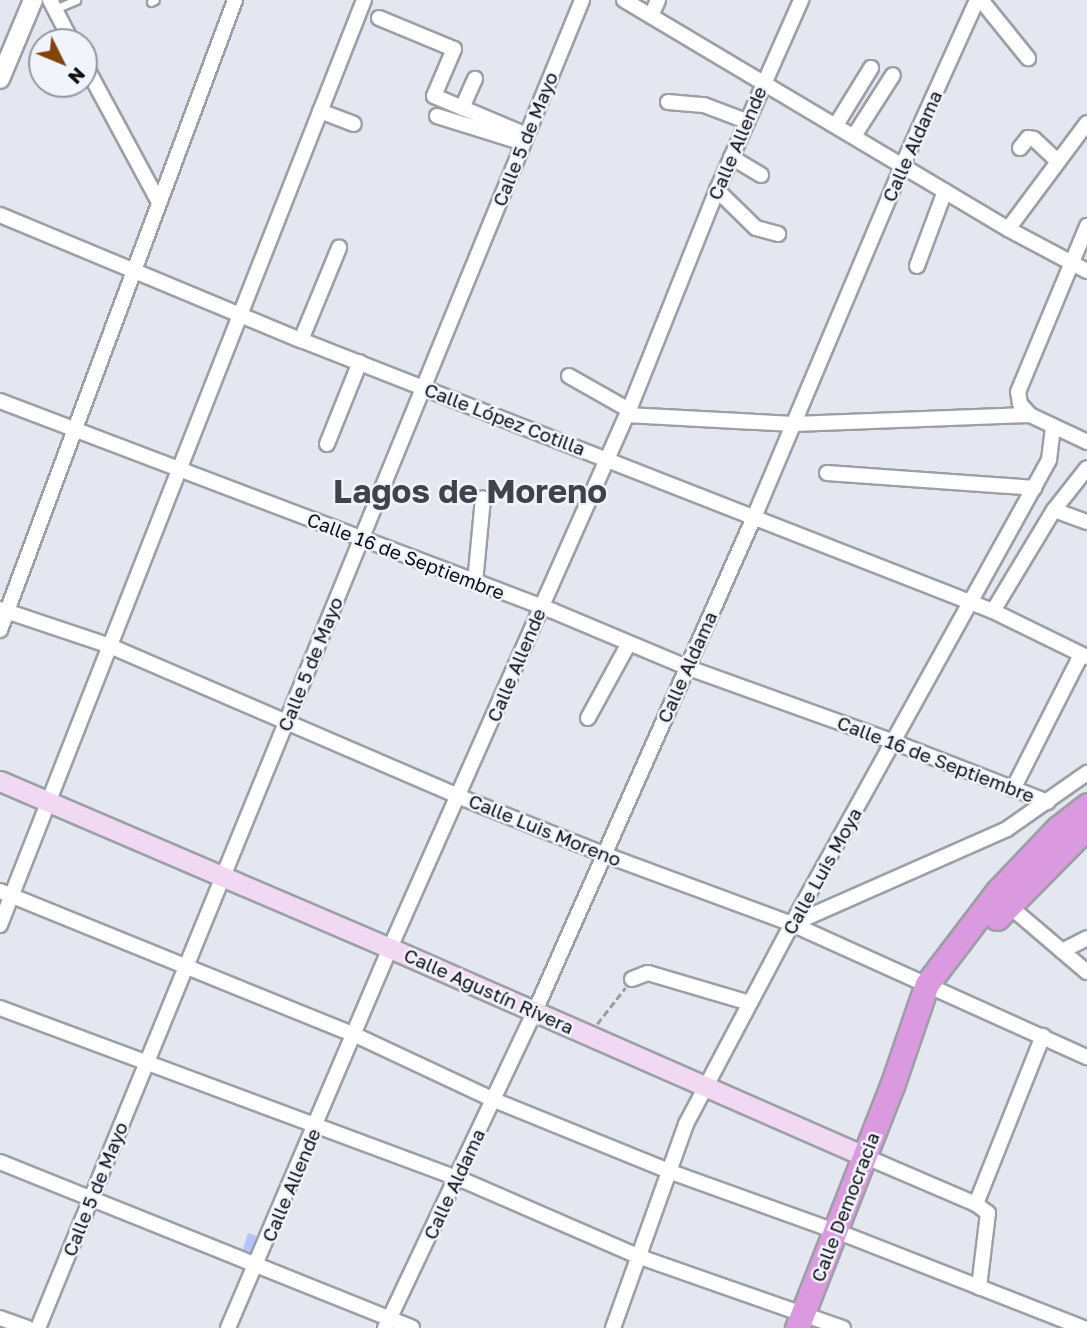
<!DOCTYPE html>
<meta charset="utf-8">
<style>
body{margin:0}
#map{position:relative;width:1087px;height:1328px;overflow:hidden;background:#e4e7ef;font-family:"Golos Text",sans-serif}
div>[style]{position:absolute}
.building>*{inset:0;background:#b4c4fb;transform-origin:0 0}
.path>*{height:2.5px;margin-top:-1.25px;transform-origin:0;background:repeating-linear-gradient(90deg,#9a9ca2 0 7px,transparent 0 10.5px)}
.roads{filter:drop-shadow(2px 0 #9c9fa6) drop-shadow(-2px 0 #9c9fa6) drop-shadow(0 2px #9c9fa6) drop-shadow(0 -2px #9c9fa6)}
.service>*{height:7px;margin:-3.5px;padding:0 3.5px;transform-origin:3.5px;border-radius:3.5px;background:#fff}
.minor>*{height:14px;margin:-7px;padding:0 7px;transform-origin:7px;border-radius:7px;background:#fff}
.tertiary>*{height:18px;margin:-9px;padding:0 9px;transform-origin:9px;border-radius:9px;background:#fff}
.secondary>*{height:19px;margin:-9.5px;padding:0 9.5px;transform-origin:9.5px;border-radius:9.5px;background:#f2d9f3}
.trunk>*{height:23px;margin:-11.5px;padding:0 11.5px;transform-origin:11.5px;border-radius:11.5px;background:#db9adf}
span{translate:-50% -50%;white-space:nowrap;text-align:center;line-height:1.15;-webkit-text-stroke:5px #f2f4fd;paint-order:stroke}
.street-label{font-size:19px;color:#0d0e11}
.town-label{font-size:33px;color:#41434a;font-weight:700}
.north{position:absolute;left:28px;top:28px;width:70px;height:70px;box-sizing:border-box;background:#f2f4fd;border:2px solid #96989f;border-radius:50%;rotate:133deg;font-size:19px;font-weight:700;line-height:28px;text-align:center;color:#0d0e11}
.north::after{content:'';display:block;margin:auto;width:24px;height:32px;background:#84430c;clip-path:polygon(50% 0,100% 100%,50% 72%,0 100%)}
</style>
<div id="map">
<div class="building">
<i style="left:248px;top:1233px;width:9px;height:17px;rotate:18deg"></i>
</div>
<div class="path">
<i style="left:597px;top:1024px;width:46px;rotate:-52.1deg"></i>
</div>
<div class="roads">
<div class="service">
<i style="left:151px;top:2px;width:4px;rotate:-27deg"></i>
<i style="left:55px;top:9px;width:23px;rotate:-23deg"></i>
</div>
<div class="minor">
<i style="left:50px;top:0;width:47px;rotate:62.4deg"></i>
<i style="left:624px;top:0;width:447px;rotate:30.8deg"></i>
<i style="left:1008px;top:229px;width:89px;rotate:28deg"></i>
<i style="left:981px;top:0;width:75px;rotate:51deg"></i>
<i style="left:651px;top:16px;width:17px;rotate:-66deg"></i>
<i style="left:379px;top:18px;width:81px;rotate:22.5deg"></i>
<i style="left:454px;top:49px;width:51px;rotate:113.1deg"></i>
<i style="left:434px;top:96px;width:101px;rotate:22.8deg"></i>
<i style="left:84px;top:63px;width:158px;rotate:61.7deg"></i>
<i style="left:668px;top:102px;width:36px;rotate:5deg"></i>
<i style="left:704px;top:105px;width:45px;rotate:20.9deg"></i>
<i style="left:462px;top:108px;width:32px;rotate:-66deg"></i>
<i style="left:320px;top:111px;width:36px;rotate:21deg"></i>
<i style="left:437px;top:116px;width:90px;rotate:17.4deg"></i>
<i style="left:836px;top:125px;width:67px;rotate:-58.4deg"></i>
<i style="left:854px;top:136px;width:72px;rotate:-57.4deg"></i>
<i style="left:1020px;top:148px;width:13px;rotate:-51deg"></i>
<i style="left:1028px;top:138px;width:6px;rotate:9deg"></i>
<i style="left:1034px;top:139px;width:33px;rotate:43deg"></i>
<i style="left:731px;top:157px;width:35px;rotate:31deg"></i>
<i style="left:717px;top:190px;width:54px;rotate:44.3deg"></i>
<i style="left:756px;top:228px;width:23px;rotate:15deg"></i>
<i style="left:0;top:215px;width:326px;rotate:22.6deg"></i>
<i style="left:301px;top:340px;width:743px;rotate:21.39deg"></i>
<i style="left:993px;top:611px;width:105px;rotate:26.1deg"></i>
<i style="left:1008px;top:229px;width:132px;rotate:-53.3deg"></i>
<i style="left:917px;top:266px;width:80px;rotate:-69.5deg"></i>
<i style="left:301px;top:340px;width:100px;rotate:-67.6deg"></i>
<i style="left:569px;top:376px;width:69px;rotate:29.5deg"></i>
<i style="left:0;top:401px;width:592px;rotate:20.79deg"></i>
<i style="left:553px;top:611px;width:144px;rotate:22.8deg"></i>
<i style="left:686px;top:667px;width:221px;rotate:19.8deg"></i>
<i style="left:894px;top:742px;width:165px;rotate:21.3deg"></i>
<i style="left:627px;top:415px;width:167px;rotate:3.1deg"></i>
<i style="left:794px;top:424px;width:236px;rotate:-2.2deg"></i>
<i style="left:1030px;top:415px;width:63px;rotate:25.3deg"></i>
<i style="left:1030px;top:415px;width:15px;rotate:-132deg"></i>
<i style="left:1020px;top:404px;width:12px;rotate:-99deg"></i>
<i style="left:1018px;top:392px;width:180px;rotate:-67.4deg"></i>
<i style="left:327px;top:444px;width:88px;rotate:-68.1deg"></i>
<i style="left:827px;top:473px;width:208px;rotate:4.1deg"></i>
<i style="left:1054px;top:510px;width:35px;rotate:20deg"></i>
<i style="left:475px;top:583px;width:85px;rotate:-84.6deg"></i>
<i style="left:0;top:609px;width:116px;rotate:18.6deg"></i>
<i style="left:110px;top:646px;width:381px;rotate:23.3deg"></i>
<i style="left:460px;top:797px;width:154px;rotate:21.7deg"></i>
<i style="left:603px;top:854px;width:202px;rotate:20.3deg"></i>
<i style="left:792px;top:924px;width:324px;rotate:24.3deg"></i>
<i style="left:993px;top:611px;width:118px;rotate:-58.9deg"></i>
<i style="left:1054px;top:510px;width:53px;rotate:-51.8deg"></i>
<i style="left:0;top:630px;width:672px;rotate:-69.54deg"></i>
<i style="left:588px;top:718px;width:85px;rotate:-61.3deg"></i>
<i style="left:1013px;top:789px;width:150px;rotate:-63.1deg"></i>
<i style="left:0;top:891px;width:381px;rotate:22.1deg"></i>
<i style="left:353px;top:1034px;width:156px;rotate:25.1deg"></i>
<i style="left:494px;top:1100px;width:191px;rotate:22.1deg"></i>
<i style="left:671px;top:1172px;width:189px;rotate:19.8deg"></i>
<i style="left:849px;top:1236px;width:252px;rotate:21.4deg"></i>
<i style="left:1007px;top:904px;width:105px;rotate:40.4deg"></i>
<i style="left:792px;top:924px;width:235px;rotate:-23.8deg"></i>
<i style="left:1007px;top:829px;width:98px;rotate:-35deg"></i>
<i style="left:0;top:925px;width:994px;rotate:-68.52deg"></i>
<i style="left:1062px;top:951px;width:28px;rotate:-27deg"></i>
<i style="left:632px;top:979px;width:17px;rotate:-21deg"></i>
<i style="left:648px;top:973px;width:106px;rotate:16.4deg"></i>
<i style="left:0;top:1008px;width:489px;rotate:20.4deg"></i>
<i style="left:458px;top:1178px;width:198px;rotate:23.5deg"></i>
<i style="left:640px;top:1257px;width:215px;rotate:19.3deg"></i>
<i style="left:864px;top:1156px;width:122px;rotate:23.2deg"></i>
<i style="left:976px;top:1204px;width:15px;rotate:37deg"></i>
<i style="left:988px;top:1213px;width:75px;rotate:96.9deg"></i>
<i style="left:0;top:1162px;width:444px;rotate:21.9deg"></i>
<i style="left:976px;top:1204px;width:181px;rotate:-68.3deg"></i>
<i style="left:0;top:1318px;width:29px;rotate:20deg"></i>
<i style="left:38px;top:1328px;width:1435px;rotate:-67.72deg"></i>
<i style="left:228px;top:1328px;width:413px;rotate:-66.9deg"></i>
<i style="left:390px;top:948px;width:589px;rotate:-66.05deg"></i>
<i style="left:629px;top:410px;width:237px;rotate:-68.2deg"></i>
<i style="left:717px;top:190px;width:208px;rotate:-66.1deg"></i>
<i style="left:385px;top:1328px;width:351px;rotate:-64.7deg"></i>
<i style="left:535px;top:1011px;width:543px;rotate:-66.08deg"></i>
<i style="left:755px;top:515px;width:381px;rotate:-67.1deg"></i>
<i style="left:903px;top:164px;width:180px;rotate:-65.7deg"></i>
<i style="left:613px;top:1328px;width:217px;rotate:-70.3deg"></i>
<i style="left:686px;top:1124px;width:226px;rotate:-62.1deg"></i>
<i style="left:792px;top:924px;width:530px;rotate:-61.02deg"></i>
<i style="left:1049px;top:460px;width:34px;rotate:-83deg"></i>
</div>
<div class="tertiary">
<i style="left:0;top:79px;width:86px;rotate:-67.3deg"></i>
</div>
<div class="secondary">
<i style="left:0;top:781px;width:424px;rotate:23.2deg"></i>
<i style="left:390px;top:948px;width:518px;rotate:23.69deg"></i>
</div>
<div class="trunk">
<i style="left:997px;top:918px;width:128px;rotate:-45.3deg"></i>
<i style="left:797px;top:1328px;width:260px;rotate:-68.6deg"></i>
<i style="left:892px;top:1086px;width:108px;rotate:-71.1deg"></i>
<i style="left:927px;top:984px;width:116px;rotate:-52.7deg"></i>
<i style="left:997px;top:892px;width:88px;rotate:-46.4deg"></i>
<i style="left:1058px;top:828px;width:37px;rotate:-38deg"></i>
</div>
</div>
<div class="street-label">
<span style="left:525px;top:139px;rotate:-68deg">Calle 5 de Mayo</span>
<span style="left:737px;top:143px;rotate:-67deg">Calle Allende</span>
<span style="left:912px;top:146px;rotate:-66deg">Calle Aldama</span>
<span style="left:505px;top:419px;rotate:21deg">Calle López Cotilla</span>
<span style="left:406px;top:556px;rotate:21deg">Calle 16 de Septiembre</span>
<span style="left:310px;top:664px;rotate:-68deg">Calle 5 de Mayo</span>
<span style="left:516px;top:665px;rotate:-67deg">Calle Allende</span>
<span style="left:687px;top:667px;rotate:-66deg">Calle Aldama</span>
<span style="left:936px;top:759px;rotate:21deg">Calle 16 de Septiembre</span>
<span style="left:545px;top:830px;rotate:22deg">Calle Luis Moreno</span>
<span style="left:822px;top:871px;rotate:-61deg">Calle Luis Moya</span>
<span style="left:489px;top:991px;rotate:24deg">Calle Agustín Rivera</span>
<span style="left:454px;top:1184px;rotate:-65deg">Calle Aldama</span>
<span style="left:291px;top:1185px;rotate:-67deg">Calle Allende</span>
<span style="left:95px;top:1189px;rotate:-68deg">Calle 5 de Mayo</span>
<span style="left:845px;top:1207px;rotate:-69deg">Calle Democracia</span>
</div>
<div class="town-label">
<span style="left:470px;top:491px">Lagos de Moreno</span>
</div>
<div class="north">N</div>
</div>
